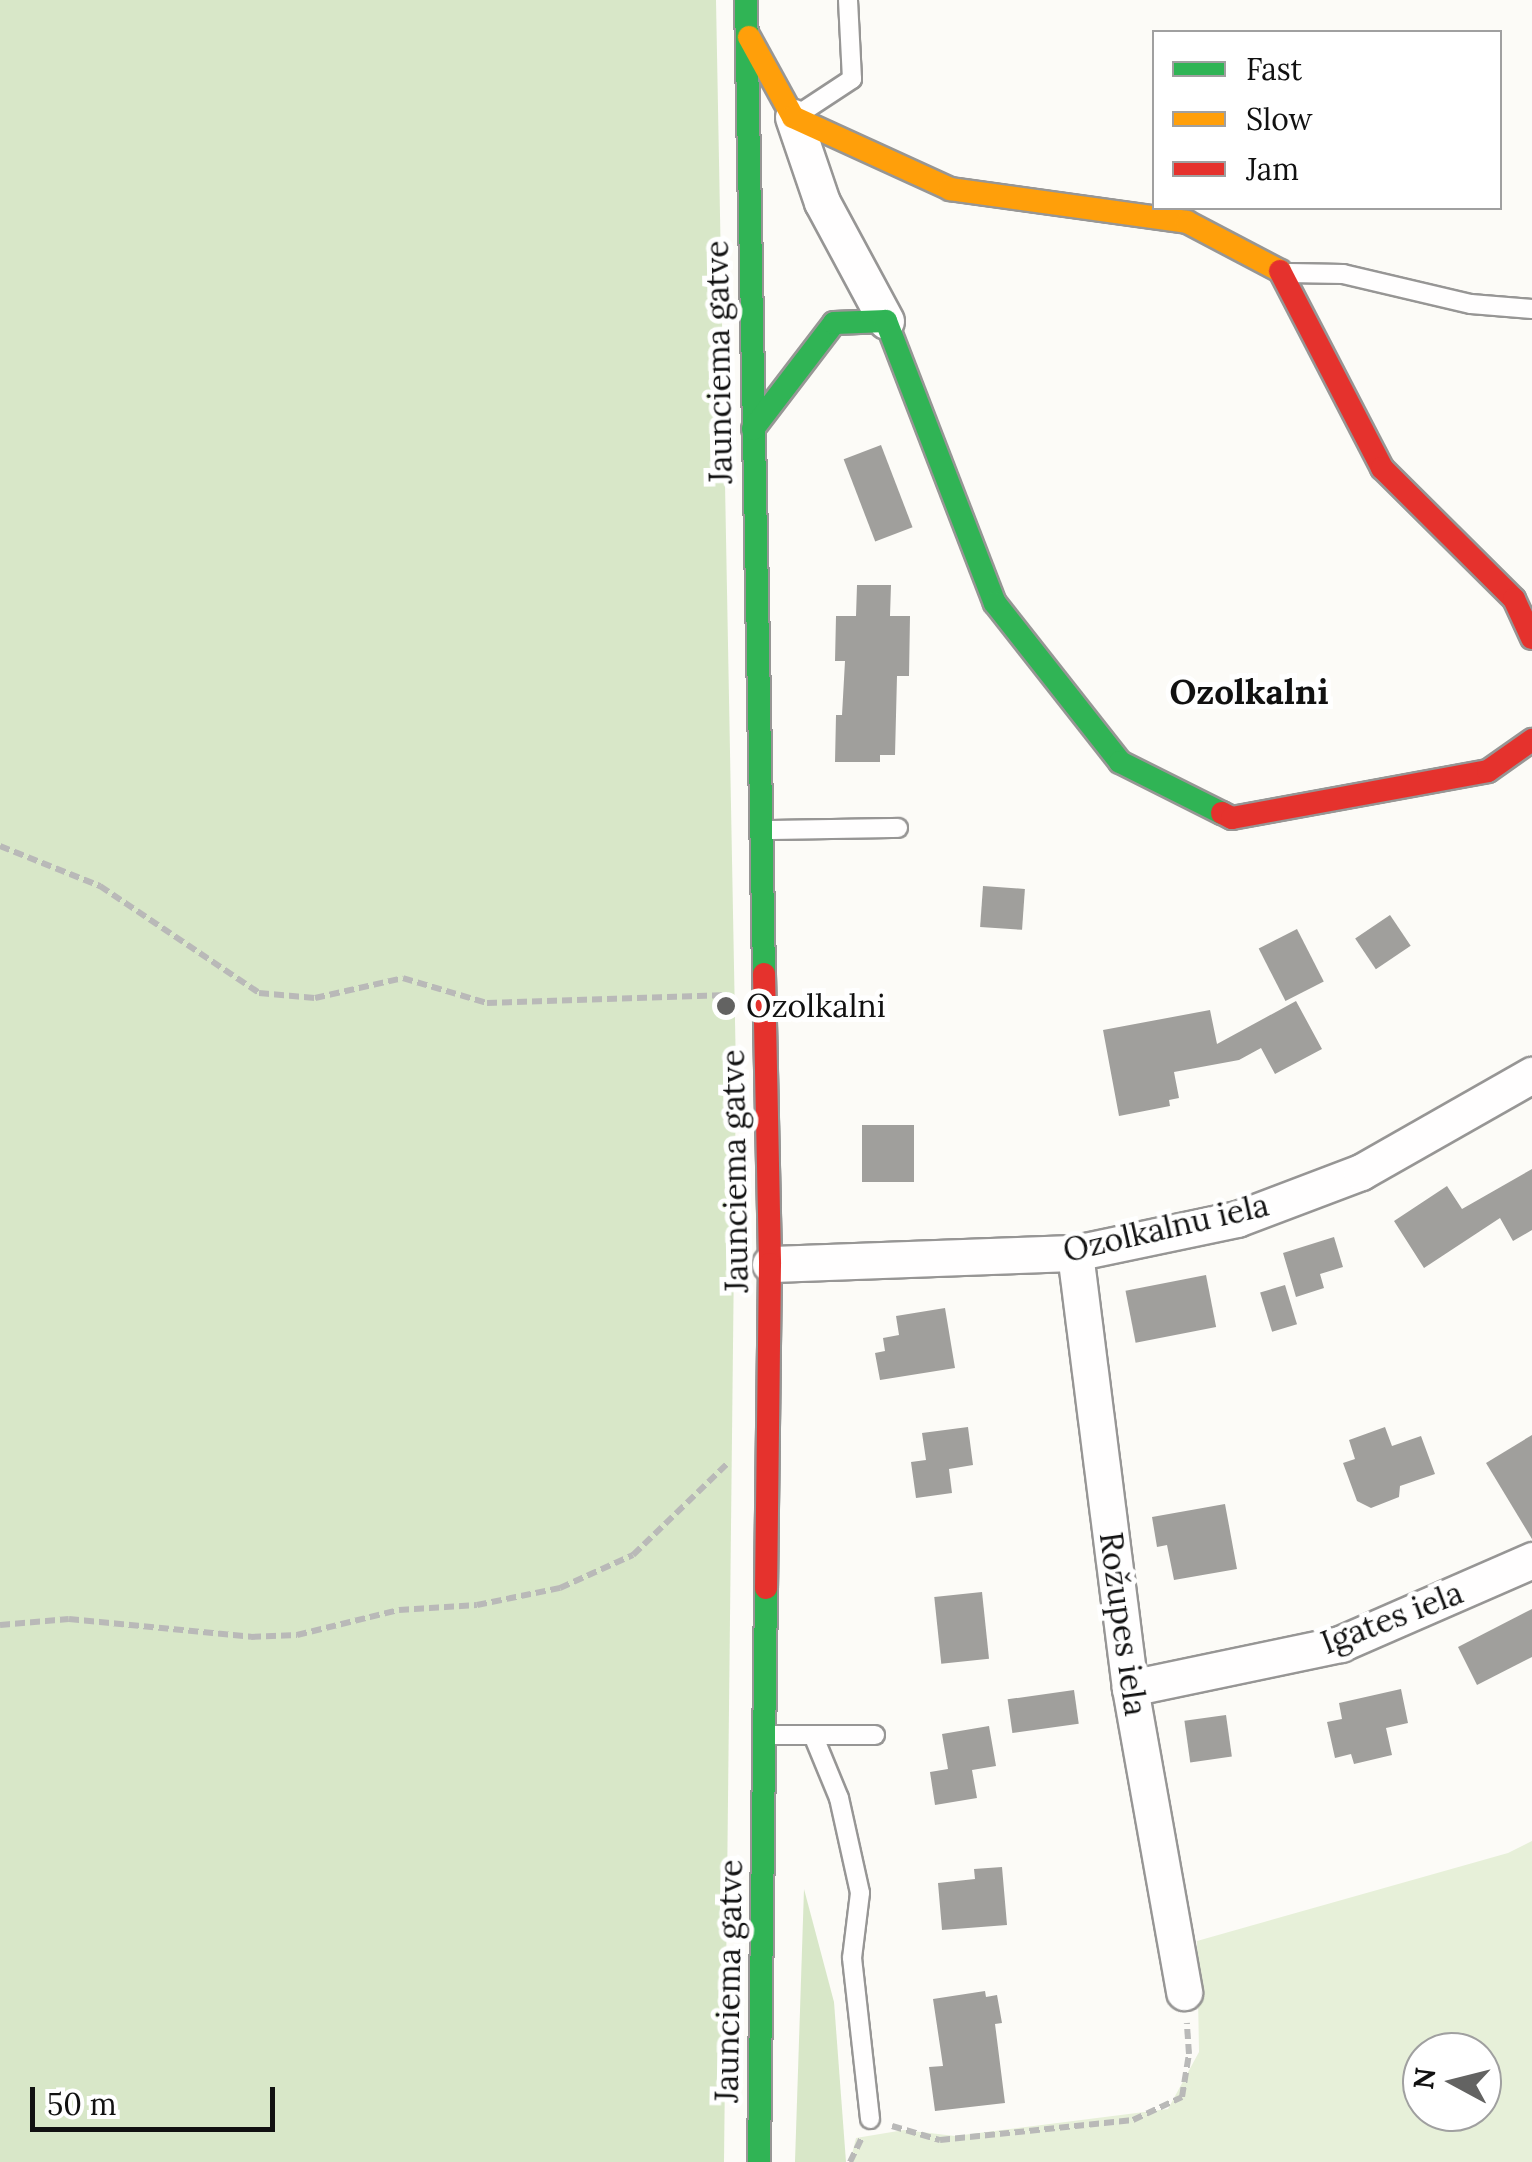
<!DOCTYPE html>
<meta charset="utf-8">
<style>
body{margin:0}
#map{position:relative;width:1532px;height:2162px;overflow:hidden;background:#fcfbf7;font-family:Lora,serif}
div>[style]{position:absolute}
.green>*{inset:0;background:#e7f0d9}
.forest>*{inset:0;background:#d8e7c8}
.building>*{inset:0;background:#a09f9c;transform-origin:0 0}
.path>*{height:6px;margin-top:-3px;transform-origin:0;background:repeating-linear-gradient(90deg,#b9b9b8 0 10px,transparent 0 15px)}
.roads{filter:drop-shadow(2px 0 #979695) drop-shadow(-2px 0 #979695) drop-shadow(0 2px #979695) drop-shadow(0 -2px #979695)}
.lane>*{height:18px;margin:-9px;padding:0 9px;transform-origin:9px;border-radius:9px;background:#fffefe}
.street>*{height:35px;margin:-17.5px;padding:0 17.5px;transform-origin:17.5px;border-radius:17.5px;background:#fffefe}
.fast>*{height:22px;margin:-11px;padding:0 11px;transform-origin:11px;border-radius:11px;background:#30b455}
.slow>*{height:22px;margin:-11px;padding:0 11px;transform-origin:11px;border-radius:11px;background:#ff9f0a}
.jam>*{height:22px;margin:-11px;padding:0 11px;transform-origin:11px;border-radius:11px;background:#e5322d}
.dots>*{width:28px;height:28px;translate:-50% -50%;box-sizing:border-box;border:5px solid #fff;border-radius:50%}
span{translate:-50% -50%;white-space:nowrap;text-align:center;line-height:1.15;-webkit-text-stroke:10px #fff;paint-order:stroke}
.street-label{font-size:32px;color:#111}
.poi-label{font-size:32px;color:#111}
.left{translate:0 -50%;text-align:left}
.neighbourhood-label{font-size:35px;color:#111;font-weight:700}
.legend{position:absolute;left:1152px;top:30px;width:350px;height:180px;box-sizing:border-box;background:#fff;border:2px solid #a0a0a0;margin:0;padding:12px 18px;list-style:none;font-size:30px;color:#111}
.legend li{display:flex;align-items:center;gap:20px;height:50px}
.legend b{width:50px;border:2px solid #a0a0a0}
.north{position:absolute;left:1402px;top:2032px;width:100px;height:100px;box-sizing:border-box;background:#fff;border:2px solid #a0a0a0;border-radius:50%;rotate:277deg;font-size:28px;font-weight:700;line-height:40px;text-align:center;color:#111}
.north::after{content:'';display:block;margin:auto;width:35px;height:45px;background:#636362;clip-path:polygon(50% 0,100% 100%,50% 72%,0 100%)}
.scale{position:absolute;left:30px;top:2087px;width:245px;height:45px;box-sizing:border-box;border:5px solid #111;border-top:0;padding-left:12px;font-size:30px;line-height:35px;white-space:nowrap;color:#111;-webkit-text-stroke:8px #fff;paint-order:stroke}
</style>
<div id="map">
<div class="green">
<i style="clip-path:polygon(evenodd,1532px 1841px,1532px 2162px,850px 2162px,856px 2138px,904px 2130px,955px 2136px,1168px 2109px,1199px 2052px,1197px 1941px,1508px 1853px,1532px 1841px,1422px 2052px,1482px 2052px,1482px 2112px,1422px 2112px,1422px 2052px)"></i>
</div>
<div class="forest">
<i style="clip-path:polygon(0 0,716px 0,736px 1074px,724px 2162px,0 2162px)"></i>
<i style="clip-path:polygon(804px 1889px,834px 2002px,846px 2162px,795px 2162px)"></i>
</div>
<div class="building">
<i style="left:881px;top:445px;width:88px;height:40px;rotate:69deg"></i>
<i style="clip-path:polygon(857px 585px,891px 585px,890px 616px,910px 616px,909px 676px,897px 676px,895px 755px,880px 755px,880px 762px,835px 762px,836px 715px,842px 715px,845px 661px,835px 661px,836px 616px,856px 616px)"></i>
<i style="left:983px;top:886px;width:42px;height:41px;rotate:4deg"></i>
<i style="left:1390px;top:915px;width:37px;height:42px;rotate:56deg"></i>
<i style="left:1297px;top:929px;width:59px;height:43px;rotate:63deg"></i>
<i style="clip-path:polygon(1296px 1001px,1322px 1049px,1275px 1074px,1261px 1048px,1239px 1060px,1174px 1072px,1179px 1098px,1169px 1100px,1170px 1106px,1119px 1116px,1103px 1030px,1210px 1010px,1217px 1044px)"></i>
<i style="left:862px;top:1125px;width:52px;height:57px"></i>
<i style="clip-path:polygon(1532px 1169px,1532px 1230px,1513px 1241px,1500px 1218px,1424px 1268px,1394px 1221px,1447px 1186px,1462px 1209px)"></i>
<i style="clip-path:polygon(1334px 1237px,1343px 1267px,1320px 1274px,1324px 1288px,1296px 1297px,1283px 1253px)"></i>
<i style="left:1206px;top:1275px;width:53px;height:82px;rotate:79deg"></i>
<i style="left:1285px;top:1285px;width:41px;height:26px;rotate:73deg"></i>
<i style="clip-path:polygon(945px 1308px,955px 1368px,880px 1380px,875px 1353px,885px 1351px,883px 1338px,899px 1335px,896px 1316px)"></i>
<i style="clip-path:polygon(968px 1427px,973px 1465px,949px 1469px,952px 1493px,916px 1498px,911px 1462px,926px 1460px,922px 1433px)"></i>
<i style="clip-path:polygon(1385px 1427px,1392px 1446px,1421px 1436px,1435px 1474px,1400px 1486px,1399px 1497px,1371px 1508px,1357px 1501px,1343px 1463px,1355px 1459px,1349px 1440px)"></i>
<i style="clip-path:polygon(1532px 1435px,1532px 1539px,1486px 1463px)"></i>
<i style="clip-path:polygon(1225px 1504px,1237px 1569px,1174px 1580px,1167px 1545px,1157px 1547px,1152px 1517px)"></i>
<i style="left:982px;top:1592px;width:67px;height:48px;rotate:84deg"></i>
<i style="clip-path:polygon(1532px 1609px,1532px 1657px,1477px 1685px,1458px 1647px)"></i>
<i style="clip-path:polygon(1401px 1689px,1408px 1723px,1386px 1728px,1392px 1755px,1354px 1764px,1351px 1754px,1335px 1758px,1327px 1722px,1342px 1719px,1339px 1703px)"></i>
<i style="left:1074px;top:1690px;width:34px;height:67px;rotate:82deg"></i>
<i style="left:1226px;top:1715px;width:42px;height:42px;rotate:82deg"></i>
<i style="clip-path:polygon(989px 1726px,996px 1766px,972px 1770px,977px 1798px,935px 1805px,930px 1772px,948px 1769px,942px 1734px)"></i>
<i style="clip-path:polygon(1002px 1867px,1007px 1925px,942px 1930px,938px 1883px,975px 1879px,974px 1869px)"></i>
<i style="clip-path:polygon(985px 1991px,986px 1997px,997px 1995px,1002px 2023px,995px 2024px,1005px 2103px,935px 2111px,929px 2067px,943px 2066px,933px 1999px)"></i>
</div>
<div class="path">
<i style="left:0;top:846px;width:108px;rotate:21.8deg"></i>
<i style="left:100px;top:886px;width:192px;rotate:33.9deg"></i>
<i style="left:259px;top:993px;width:56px;rotate:5.1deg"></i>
<i style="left:315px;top:998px;width:90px;rotate:-12.8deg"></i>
<i style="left:403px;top:978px;width:88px;rotate:16.6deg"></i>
<i style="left:487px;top:1003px;width:241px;rotate:-1.9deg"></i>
<i style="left:0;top:1625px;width:69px;rotate:-5deg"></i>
<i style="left:69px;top:1619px;width:183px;rotate:5.6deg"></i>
<i style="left:251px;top:1637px;width:46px;rotate:-2.5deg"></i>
<i style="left:297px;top:1635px;width:105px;rotate:-13.8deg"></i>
<i style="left:399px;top:1610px;width:78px;rotate:-3.7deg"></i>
<i style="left:477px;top:1605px;width:85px;rotate:-11.6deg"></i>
<i style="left:560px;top:1588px;width:80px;rotate:-24.3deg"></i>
<i style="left:633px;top:1555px;width:132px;rotate:-44.1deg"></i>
<i style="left:892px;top:2126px;width:50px;rotate:16.3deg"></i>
<i style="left:940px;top:2140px;width:194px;rotate:-5.9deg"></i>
<i style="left:1133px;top:2120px;width:54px;rotate:-25.1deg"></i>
<i style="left:1182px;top:2097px;width:44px;rotate:-80.8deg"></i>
<i style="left:1189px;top:2054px;width:31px;rotate:-94deg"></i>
<i style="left:850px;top:2162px;width:28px;rotate:-64deg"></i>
</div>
<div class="roads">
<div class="lane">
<i style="left:802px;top:112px;width:60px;rotate:-33.4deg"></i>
<i style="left:852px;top:79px;width:79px;rotate:-92.9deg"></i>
<i style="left:1289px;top:273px;width:54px;rotate:1.1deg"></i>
<i style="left:1343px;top:274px;width:131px;rotate:13.2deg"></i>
<i style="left:1471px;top:304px;width:61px;rotate:4.7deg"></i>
<i style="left:765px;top:830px;width:133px;rotate:-0.9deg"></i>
<i style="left:769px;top:1735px;width:44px"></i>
<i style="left:813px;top:1735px;width:68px;rotate:67.6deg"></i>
<i style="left:839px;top:1798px;width:97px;rotate:77.5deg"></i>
<i style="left:860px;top:1893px;width:65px;rotate:97deg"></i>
<i style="left:852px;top:1958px;width:162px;rotate:83.6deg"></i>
<i style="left:813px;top:1735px;width:62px"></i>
</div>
<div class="street">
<i style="left:793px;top:117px;width:90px;rotate:71.2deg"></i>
<i style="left:822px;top:202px;width:135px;rotate:61.7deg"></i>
<i style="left:1075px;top:1253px;width:438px;rotate:82.8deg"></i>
<i style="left:1130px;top:1688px;width:309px;rotate:79.9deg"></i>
<i style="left:770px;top:1264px;width:305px;rotate:-2.1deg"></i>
<i style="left:1075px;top:1253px;width:166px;rotate:-11.9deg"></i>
<i style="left:1237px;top:1219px;width:133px;rotate:-20.8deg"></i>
<i style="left:1361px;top:1172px;width:197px;rotate:-29.6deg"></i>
<i style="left:1130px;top:1688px;width:215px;rotate:-11.8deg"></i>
<i style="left:1340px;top:1644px;width:210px;rotate:-23.6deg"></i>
</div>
<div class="fast">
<i style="left:746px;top:0;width:974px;rotate:88.94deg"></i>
<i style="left:753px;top:429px;width:133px;rotate:-52.6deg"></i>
<i style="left:834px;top:323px;width:52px;rotate:-2.2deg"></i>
<i style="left:886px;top:321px;width:302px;rotate:68.9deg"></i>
<i style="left:995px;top:603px;width:202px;rotate:51.8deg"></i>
<i style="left:1120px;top:762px;width:114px;rotate:26.6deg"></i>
<i style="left:759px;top:2162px;width:574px;rotate:-89.3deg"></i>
</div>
<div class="slow">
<i style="left:749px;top:37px;width:91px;rotate:61.2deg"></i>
<i style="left:793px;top:117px;width:173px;rotate:24.6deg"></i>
<i style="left:950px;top:189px;width:239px;rotate:7.9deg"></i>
<i style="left:1187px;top:222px;width:105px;rotate:27.8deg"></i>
</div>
<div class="jam">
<i style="left:1280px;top:271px;width:222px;rotate:62.6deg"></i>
<i style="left:1382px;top:468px;width:186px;rotate:44.8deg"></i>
<i style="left:1514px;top:599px;width:43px;rotate:65.2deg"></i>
<i style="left:1222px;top:813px;width:11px;rotate:27deg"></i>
<i style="left:1232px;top:818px;width:260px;rotate:-10.4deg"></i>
<i style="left:1488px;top:771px;width:54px;rotate:-35.2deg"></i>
<i style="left:764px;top:974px;width:290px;rotate:88.8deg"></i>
<i style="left:770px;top:1264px;width:324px;rotate:90.7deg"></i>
</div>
</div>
<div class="dots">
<i style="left:726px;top:1006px;background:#636362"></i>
</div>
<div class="street-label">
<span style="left:719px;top:362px;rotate:-91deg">Jaunciema gatve</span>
<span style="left:735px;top:1171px;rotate:-91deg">Jaunciema gatve</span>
<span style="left:1166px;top:1228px;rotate:-13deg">Ozolkalnu iela</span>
<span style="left:1392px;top:1618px;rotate:-21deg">Igates iela</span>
<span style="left:1123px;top:1624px;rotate:82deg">Rožupes iela</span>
<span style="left:729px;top:1981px;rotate:-89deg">Jaunciema gatve</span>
</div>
<div class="poi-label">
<span class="left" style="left:746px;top:1006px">Ozolkalni</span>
</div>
<div class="neighbourhood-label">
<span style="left:1249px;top:692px">Ozolkalni</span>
</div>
<ul class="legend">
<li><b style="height:12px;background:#30b455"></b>Fast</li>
<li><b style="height:12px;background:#ff9f0a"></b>Slow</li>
<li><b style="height:12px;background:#e5322d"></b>Jam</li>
</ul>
<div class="north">N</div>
<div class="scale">50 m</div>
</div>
